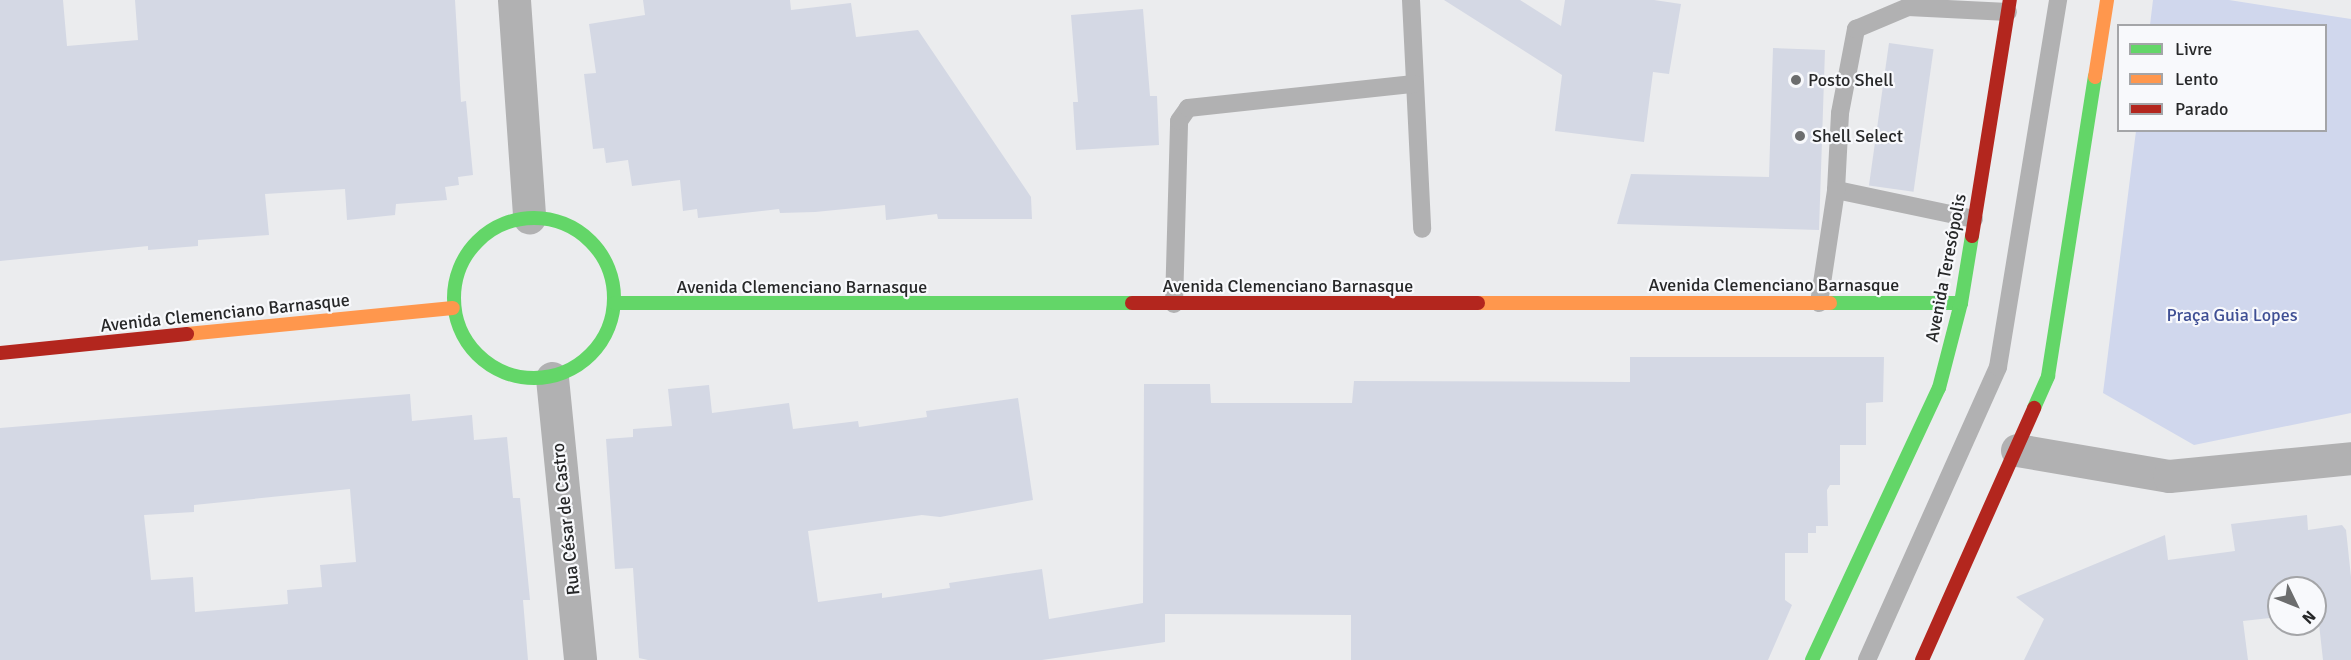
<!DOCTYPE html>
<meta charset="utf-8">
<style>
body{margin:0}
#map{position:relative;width:2351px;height:660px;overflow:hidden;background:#ebecee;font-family:Signika,sans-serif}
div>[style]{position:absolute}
.green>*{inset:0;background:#d0d7ed}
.building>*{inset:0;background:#d4d8e4;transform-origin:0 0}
.lane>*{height:18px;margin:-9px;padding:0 9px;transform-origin:9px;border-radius:9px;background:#b1b1b2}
.street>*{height:33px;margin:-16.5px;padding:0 16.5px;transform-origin:16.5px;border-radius:16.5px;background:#b1b1b2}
.fast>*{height:14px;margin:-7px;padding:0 7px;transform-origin:7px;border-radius:7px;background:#63d668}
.fast>.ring{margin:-7px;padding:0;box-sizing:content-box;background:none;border:14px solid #63d668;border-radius:50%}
.slow>*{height:14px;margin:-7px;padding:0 7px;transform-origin:7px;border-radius:7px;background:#ff974d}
.jam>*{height:14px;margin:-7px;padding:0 7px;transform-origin:7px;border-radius:7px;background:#b3261e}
.dots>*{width:16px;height:16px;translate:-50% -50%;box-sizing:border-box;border:3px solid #f8f9fc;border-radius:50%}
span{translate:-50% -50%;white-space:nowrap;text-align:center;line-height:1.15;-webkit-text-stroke:4.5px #f8f9fc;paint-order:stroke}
.poi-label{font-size:18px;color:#272829}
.left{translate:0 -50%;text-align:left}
.street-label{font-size:18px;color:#272829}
.park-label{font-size:18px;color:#3f4f94}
.legend{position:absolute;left:2117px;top:24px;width:210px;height:108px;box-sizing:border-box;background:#f8f9fc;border:2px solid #a4a5a8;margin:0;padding:8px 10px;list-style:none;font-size:18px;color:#272829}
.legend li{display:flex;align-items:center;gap:12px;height:30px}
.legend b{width:30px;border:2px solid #a4a5a8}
.north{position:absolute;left:2267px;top:576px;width:60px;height:60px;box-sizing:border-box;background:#f8f9fc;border:2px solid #a4a5a8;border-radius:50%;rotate:133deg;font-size:16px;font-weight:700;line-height:24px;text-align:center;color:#272829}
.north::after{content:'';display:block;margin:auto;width:21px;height:27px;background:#6c6d6e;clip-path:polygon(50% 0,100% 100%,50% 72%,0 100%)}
</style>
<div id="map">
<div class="green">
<i style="clip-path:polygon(2153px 0,2229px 0,2351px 19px,2351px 413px,2194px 445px,2103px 393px,2136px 131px,2326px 130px,2326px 26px,2150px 25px)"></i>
</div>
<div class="building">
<i style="clip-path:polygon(0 0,63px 0,67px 46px,138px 40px,135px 0,455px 0,461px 102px,466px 101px,473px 175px,458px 177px,459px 185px,445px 187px,447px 200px,396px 204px,395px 215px,347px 220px,345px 189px,265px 194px,269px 235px,198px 240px,198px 246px,148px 250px,148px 246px,0 261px)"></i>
<i style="clip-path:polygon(643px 0,790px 0,791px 10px,851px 3px,856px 37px,918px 30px,1031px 197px,1032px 219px,938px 219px,937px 214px,886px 220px,885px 205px,815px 212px,780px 213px,779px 209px,698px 218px,697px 209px,683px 211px,680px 180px,632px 186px,628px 160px,606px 163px,604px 148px,593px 149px,584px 74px,596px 73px,589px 24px,645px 15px)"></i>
<i style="clip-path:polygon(1444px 0,1520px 0,1561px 26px,1565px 0,1654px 0,1681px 4px,1669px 74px,1653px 72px,1644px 142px,1555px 131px,1562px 75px)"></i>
<i style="clip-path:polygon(1143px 9px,1150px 96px,1157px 96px,1159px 145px,1076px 150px,1073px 102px,1078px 102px,1071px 15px)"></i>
<i style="left:1889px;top:43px;width:45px;height:144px;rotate:8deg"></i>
<i style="clip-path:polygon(1773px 48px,1825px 50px,1819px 230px,1617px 224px,1631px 174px,1769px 177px)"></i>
<i style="clip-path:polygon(1630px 357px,1884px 357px,1883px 402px,1866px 403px,1866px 445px,1840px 445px,1840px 485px,1830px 485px,1827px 490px,1828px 526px,1816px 526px,1816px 533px,1808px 533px,1808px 553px,1785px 553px,1785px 600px,1792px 605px,1768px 660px,1351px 660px,1351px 615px,1165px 614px,1165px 642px,1042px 660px,648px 660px,639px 658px,633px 568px,615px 569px,606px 439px,633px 437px,633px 429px,672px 426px,668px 389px,709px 385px,712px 413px,789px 403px,793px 429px,858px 421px,859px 427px,927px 417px,926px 411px,1018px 398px,1033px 500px,940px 517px,922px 515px,808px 531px,818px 602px,882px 593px,882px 598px,950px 588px,949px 583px,1042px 569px,1049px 619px,1143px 603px,1144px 384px,1210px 384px,1211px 403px,1352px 403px,1354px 381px,1630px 382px)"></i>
<i style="clip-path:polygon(evenodd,410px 394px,412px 421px,472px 415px,474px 440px,507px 437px,513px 498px,520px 498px,530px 600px,523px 600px,528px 660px,0 660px,0 428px,410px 394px,350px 489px,356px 562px,320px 565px,322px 587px,287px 590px,288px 604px,195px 612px,193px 577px,151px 580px,144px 515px,194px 512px,194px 505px,350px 489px)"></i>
<i style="clip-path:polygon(2307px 515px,2308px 530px,2342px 525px,2346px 530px,2351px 577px,2351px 660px,2323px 660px,2315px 588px,2279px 588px,2279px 617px,2243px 621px,2248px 660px,2024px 660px,2044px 619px,2016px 597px,2165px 535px,2168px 560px,2235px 551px,2231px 524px)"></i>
</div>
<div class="lane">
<i style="left:1411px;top:0;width:229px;rotate:87.2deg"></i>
<i style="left:1974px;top:219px;width:141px;rotate:-168.1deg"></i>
<i style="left:1836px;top:190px;width:77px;rotate:-87deg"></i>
<i style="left:1840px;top:113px;width:86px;rotate:-79.2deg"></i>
<i style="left:1856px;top:29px;width:56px;rotate:-22.9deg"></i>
<i style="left:1908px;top:7px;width:100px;rotate:2.9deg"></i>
<i style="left:1819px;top:303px;width:114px;rotate:-81.4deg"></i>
<i style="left:1174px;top:304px;width:183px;rotate:-88.4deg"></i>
<i style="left:1179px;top:121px;width:16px;rotate:-55deg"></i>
<i style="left:1188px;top:108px;width:227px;rotate:-6.1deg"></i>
<i style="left:1867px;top:660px;width:321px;rotate:-65.9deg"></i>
<i style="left:1998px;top:367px;width:372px;rotate:-80.7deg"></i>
</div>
<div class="street">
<i style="left:514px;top:0;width:218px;rotate:86deg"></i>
<i style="left:552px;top:378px;width:283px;rotate:84.3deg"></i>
<i style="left:2017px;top:450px;width:154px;rotate:9.7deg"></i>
<i style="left:2169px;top:476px;width:183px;rotate:-5.6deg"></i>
</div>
<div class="fast">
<i class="ring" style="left:454px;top:218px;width:146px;height:146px"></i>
<i style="left:615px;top:303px;width:517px"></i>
<i style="left:1830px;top:303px;width:131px"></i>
<i style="left:2034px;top:408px;width:35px;rotate:-66deg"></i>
<i style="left:2048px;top:376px;width:303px;rotate:-81.1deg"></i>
<i style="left:1812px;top:660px;width:300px;rotate:-65deg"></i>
<i style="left:1939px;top:388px;width:88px;rotate:-75.5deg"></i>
<i style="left:1961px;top:303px;width:68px;rotate:-80.7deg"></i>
</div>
<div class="slow">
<i style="left:2095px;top:77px;width:78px;rotate:-81.1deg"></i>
<i style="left:1478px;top:303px;width:352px"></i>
<i style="left:187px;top:334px;width:267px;rotate:-5.6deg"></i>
</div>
<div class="jam">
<i style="left:1972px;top:236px;width:239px;rotate:-80.9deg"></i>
<i style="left:1132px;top:303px;width:346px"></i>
<i style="left:0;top:353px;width:188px;rotate:-5.8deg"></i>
<i style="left:1922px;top:660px;width:276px;rotate:-66deg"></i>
</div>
<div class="dots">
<i style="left:1796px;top:80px;background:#6c6d6e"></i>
<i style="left:1800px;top:136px;background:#6c6d6e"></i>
</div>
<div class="poi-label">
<span class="left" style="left:1808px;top:80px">Posto Shell</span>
<span class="left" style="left:1812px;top:136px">Shell Select</span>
</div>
<div class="street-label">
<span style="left:1946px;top:268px;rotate:-79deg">Avenida Teresópolis</span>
<span style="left:1774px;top:285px">Avenida Clemenciano Barnasque</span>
<span style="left:1288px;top:286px">Avenida Clemenciano Barnasque</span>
<span style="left:802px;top:287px">Avenida Clemenciano Barnasque</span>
<span style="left:225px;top:313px;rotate:-6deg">Avenida Clemenciano Barnasque</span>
<span style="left:566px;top:519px;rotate:-96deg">Rua César de Castro</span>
</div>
<div class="park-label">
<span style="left:2232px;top:315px">Praça Guia Lopes</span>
</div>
<ul class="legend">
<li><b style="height:8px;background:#63d668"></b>Livre</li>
<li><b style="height:8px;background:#ff974d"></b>Lento</li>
<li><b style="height:8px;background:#b3261e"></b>Parado</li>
</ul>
<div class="north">N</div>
</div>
